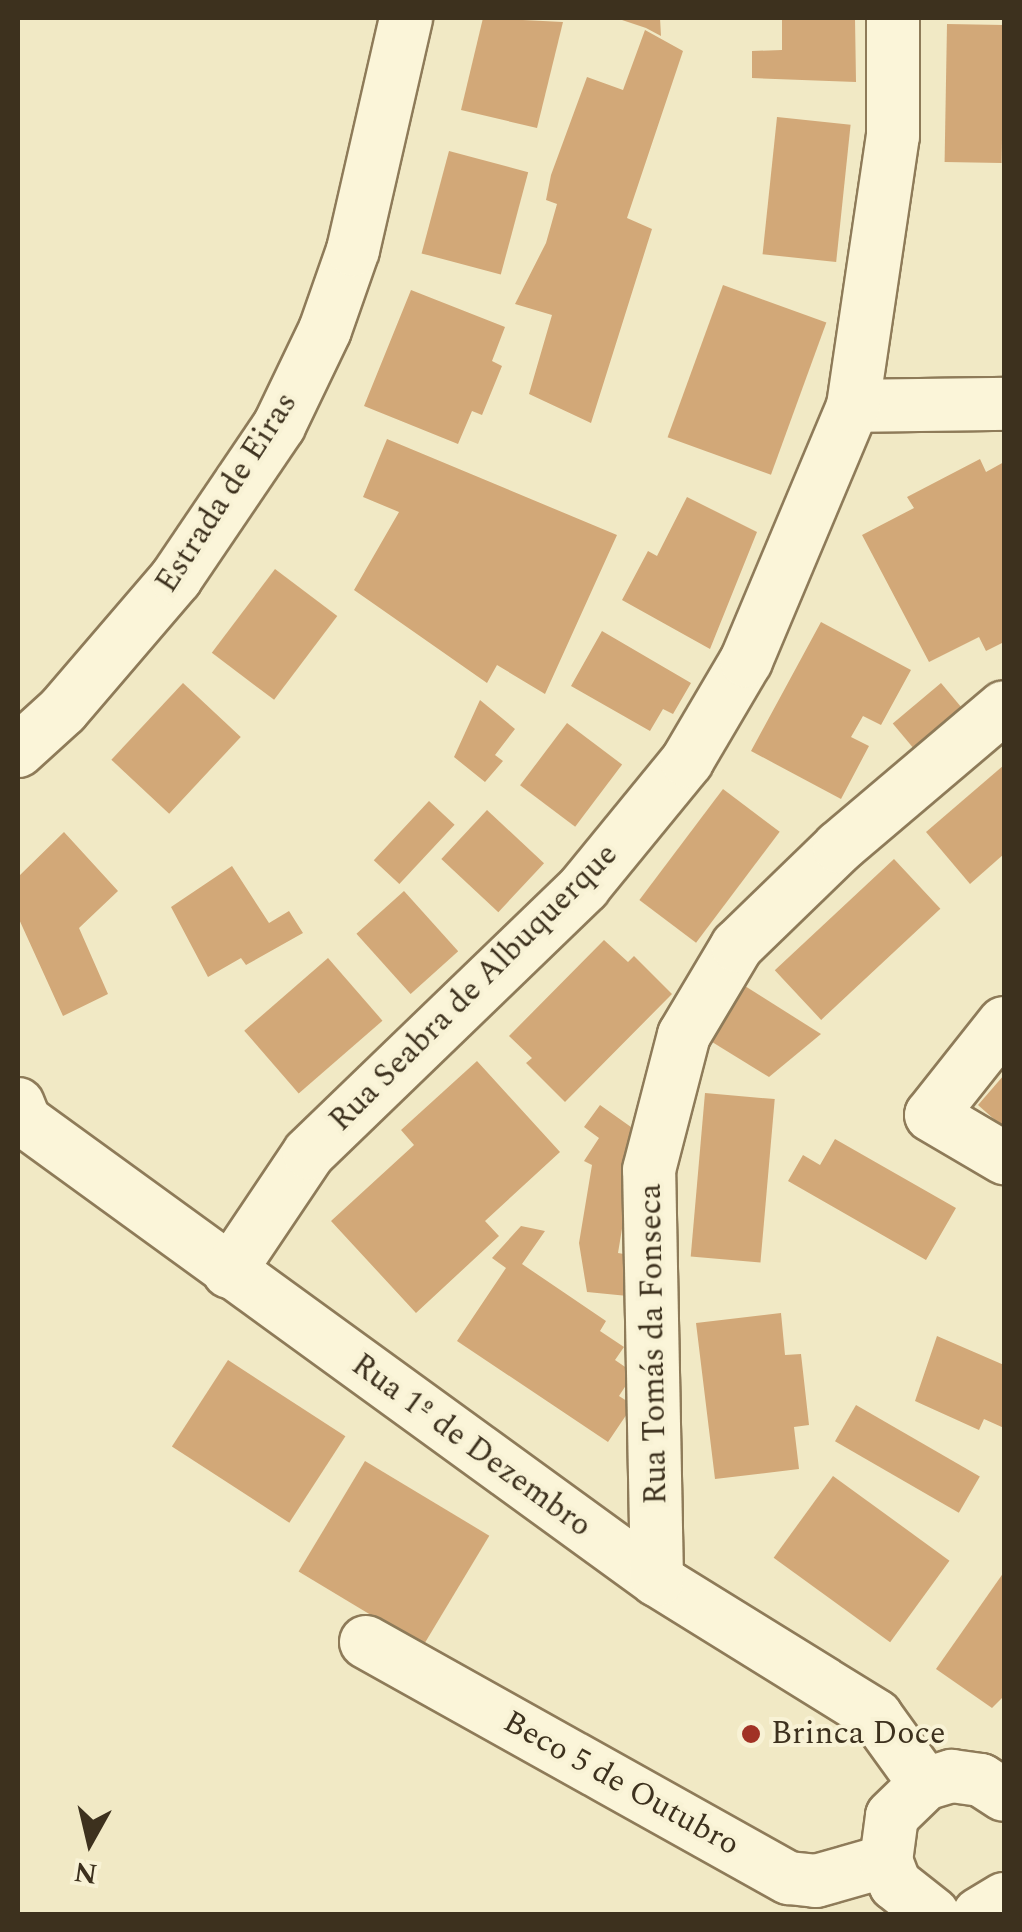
<!DOCTYPE html>
<meta charset="utf-8">
<style>
body{margin:0}
#map{position:relative;width:1022px;height:1932px;overflow:hidden;background:#f1e9c5;font-family:Spectral,serif}
div>[style]{position:absolute}
.building>*{inset:0;background:#d2a878;transform-origin:0 0}
.roads{filter:drop-shadow(2px 0 #8e7b59) drop-shadow(-2px 0 #8e7b59) drop-shadow(0 2px #8e7b59) drop-shadow(0 -2px #8e7b59)}
.minor>*{height:52px;margin:-26px;padding:0 26px;transform-origin:26px;border-radius:26px;background:#fbf5d9}
.dots>*{width:28px;height:28px;translate:-50% -50%;box-sizing:border-box;border:5px solid #f8f2d5;border-radius:50%}
span{translate:-50% -50%;white-space:nowrap;text-align:center;line-height:1.15;-webkit-text-stroke:8px #f8f2d5;paint-order:stroke}
.street-label{font-size:32px;color:#3d311e}
.poi-label{font-size:32px;color:#3d311e}
.left{translate:0 -50%;text-align:left}
.frame{position:absolute;inset:0;border:20px solid #3d311e;pointer-events:none}
.north{position:absolute;left:40px;top:1792px;width:100px;height:100px;-webkit-text-stroke:8px #f8f2d5;paint-order:stroke;rotate:188deg;font-size:28px;font-weight:700;line-height:40px;text-align:center;color:#3d311e}
.north::after{content:'';display:block;margin:auto;width:35px;height:45px;background:#3d311e;clip-path:polygon(50% 0,100% 100%,50% 72%,0 100%)}
</style>
<div id="map">
<div class="building">
<i style="clip-path:polygon(483px 18px,563px 22px,537px 128px,461px 110px)"></i>
<i style="clip-path:polygon(616px 18px,660px 18px,661px 36px,646px 28px)"></i>
<i style="clip-path:polygon(782px 18px,855px 18px,856px 82px,752px 78px,752px 51px,782px 50px)"></i>
<i style="left:947px;top:24px;width:57px;height:138px;rotate:1deg"></i>
<i style="clip-path:polygon(645px 30px,683px 51px,627px 218px,652px 229px,591px 423px,529px 394px,552px 315px,515px 304px,546px 243px,557px 204px,546px 200px,551px 175px,587px 77px,623px 90px)"></i>
<i style="left:777px;top:117px;width:74px;height:138px;rotate:6deg"></i>
<i style="left:449px;top:151px;width:82px;height:106px;rotate:15deg"></i>
<i style="left:723px;top:285px;width:110px;height:162px;rotate:20deg"></i>
<i style="clip-path:polygon(411px 290px,505px 327px,492px 361px,502px 366px,482px 415px,472px 411px,458px 444px,364px 406px)"></i>
<i style="clip-path:polygon(387px 439px,617px 535px,545px 694px,497px 665px,487px 683px,354px 590px,399px 512px,363px 497px)"></i>
<i style="clip-path:polygon(980px 459px,986px 472px,1004px 462px,1004px 642px,986px 651px,979px 637px,929px 662px,862px 535px,914px 508px,907px 497px)"></i>
<i style="clip-path:polygon(687px 497px,757px 532px,710px 649px,622px 600px,648px 551px,657px 556px)"></i>
<i style="left:275px;top:569px;width:78px;height:105px;rotate:37deg"></i>
<i style="clip-path:polygon(821px 622px,911px 670px,881px 725px,863px 716px,851px 737px,869px 746px,841px 799px,751px 751px)"></i>
<i style="clip-path:polygon(602px 631px,691px 683px,673px 714px,663px 709px,650px 731px,571px 686px)"></i>
<i style="left:183px;top:683px;width:79px;height:105px;rotate:43deg"></i>
<i style="left:941px;top:683px;width:43px;height:63px;rotate:50deg"></i>
<i style="clip-path:polygon(480px 700px,515px 729px,495px 755px,503px 761px,485px 782px,454px 757px)"></i>
<i style="left:567px;top:723px;width:69px;height:78px;rotate:37deg"></i>
<i style="clip-path:polygon(1004px 765px,1004px 854px,970px 884px,926px 832px)"></i>
<i style="left:723px;top:789px;width:71px;height:139px;rotate:37deg"></i>
<i style="left:429px;top:801px;width:35px;height:81px;rotate:43deg"></i>
<i style="left:487px;top:810px;width:78px;height:67px;rotate:43deg"></i>
<i style="clip-path:polygon(64px 832px,118px 891px,79px 928px,108px 994px,63px 1016px,18px 917px,18px 877px)"></i>
<i style="left:894px;top:859px;width:68px;height:163px;rotate:47deg"></i>
<i style="clip-path:polygon(232px 866px,269px 923px,289px 911px,303px 933px,246px 965px,241px 958px,208px 977px,171px 907px)"></i>
<i style="left:404px;top:891px;width:81px;height:64px;rotate:48deg"></i>
<i style="clip-path:polygon(604px 940px,628px 962px,634px 956px,672px 994px,565px 1102px,526px 1063px,532px 1058px,509px 1036px)"></i>
<i style="left:328px;top:958px;width:83px;height:111px;rotate:49deg"></i>
<i style="clip-path:polygon(737px 981px,821px 1034px,769px 1077px,704px 1037px)"></i>
<i style="clip-path:polygon(477px 1061px,560px 1152px,485px 1221px,499px 1236px,416px 1313px,331px 1221px,414px 1145px,401px 1130px)"></i>
<i style="clip-path:polygon(1004px 1075px,1004px 1128px,978px 1105px)"></i>
<i style="left:705px;top:1093px;width:70px;height:164px;rotate:5deg"></i>
<i style="clip-path:polygon(600px 1105px,638px 1132px,618px 1253px,636px 1256px,638px 1297px,587px 1292px,579px 1243px,592px 1165px,584px 1161px,599px 1138px,584px 1127px)"></i>
<i style="clip-path:polygon(835px 1139px,956px 1208px,926px 1260px,788px 1181px,803px 1155px,820px 1165px)"></i>
<i style="clip-path:polygon(521px 1226px,545px 1231px,522px 1264px,606px 1321px,600px 1331px,624px 1347px,615px 1360px,634px 1373px,619px 1396px,633px 1405px,608px 1442px,457px 1341px,506px 1268px,492px 1258px)"></i>
<i style="clip-path:polygon(781px 1313px,785px 1355px,801px 1354px,809px 1425px,794px 1427px,799px 1469px,715px 1479px,696px 1323px)"></i>
<i style="clip-path:polygon(937px 1336px,1004px 1365px,1004px 1428px,984px 1419px,979px 1430px,915px 1401px)"></i>
<i style="left:228px;top:1360px;width:140px;height:103px;rotate:33deg"></i>
<i style="left:856px;top:1405px;width:143px;height:42px;rotate:30deg"></i>
<i style="left:365px;top:1461px;width:145px;height:129px;rotate:31deg"></i>
<i style="left:833px;top:1476px;width:144px;height:101px;rotate:36deg"></i>
<i style="clip-path:polygon(1004px 1572px,1004px 1696px,992px 1708px,936px 1669px)"></i>
</div>
<div class="roads">
<div class="minor">
<i style="left:853px;top:406px;width:151px;rotate:-0.8deg"></i>
<i style="left:18px;top:751px;width:61px;rotate:-42.3deg"></i>
<i style="left:63px;top:710px;width:174px;rotate:-49.4deg"></i>
<i style="left:176px;top:578px;width:184px;rotate:-55.9deg"></i>
<i style="left:279px;top:426px;width:106px;rotate:-64.4deg"></i>
<i style="left:325px;top:330px;width:85px;rotate:-70.7deg"></i>
<i style="left:353px;top:250px;width:238px;rotate:-77.1deg"></i>
<i style="left:1004px;top:1023px;width:117px;rotate:128.4deg"></i>
<i style="left:931px;top:1115px;width:85px;rotate:30.5deg"></i>
<i style="left:18px;top:1104px;width:18px;rotate:68deg"></i>
<i style="left:25px;top:1121px;width:781px;rotate:35.99deg"></i>
<i style="left:657px;top:1580px;width:258px;rotate:31.8deg"></i>
<i style="left:876px;top:1716px;width:84px;rotate:54.2deg"></i>
<i style="left:229px;top:1272px;width:143px;rotate:-56.1deg"></i>
<i style="left:309px;top:1153px;width:383px;rotate:-44deg"></i>
<i style="left:584px;top:887px;width:163px;rotate:-50.7deg"></i>
<i style="left:687px;top:761px;width:116px;rotate:-59.5deg"></i>
<i style="left:746px;top:661px;width:277px;rotate:-67.2deg"></i>
<i style="left:853px;top:406px;width:273px;rotate:-81.6deg"></i>
<i style="left:893px;top:136px;width:118px;rotate:-90deg"></i>
<i style="left:657px;top:1580px;width:410px;rotate:-91.1deg"></i>
<i style="left:649px;top:1170px;width:139px;rotate:-75.5deg"></i>
<i style="left:684px;top:1035px;width:104px;rotate:-59.2deg"></i>
<i style="left:737px;top:946px;width:142px;rotate:-44.1deg"></i>
<i style="left:839px;top:847px;width:216px;rotate:-40.3deg"></i>
<i style="left:366px;top:1642px;width:484px;rotate:29.2deg"></i>
<i style="left:789px;top:1878px;width:27px;rotate:6deg"></i>
<i style="left:816px;top:1881px;width:73px;rotate:-15.9deg"></i>
<i style="left:933px;top:1914px;width:48px;rotate:-141.7deg"></i>
<i style="left:895px;top:1884px;width:25px;rotate:-111deg"></i>
<i style="left:886px;top:1861px;width:45px;rotate:-82.4deg"></i>
<i style="left:892px;top:1816px;width:46px;rotate:-44.1deg"></i>
<i style="left:925px;top:1784px;width:28px;rotate:-17deg"></i>
<i style="left:952px;top:1776px;width:29px;rotate:8deg"></i>
<i style="left:981px;top:1780px;width:27px;rotate:33deg"></i>
<i style="left:979px;top:1914px;width:29px;rotate:-31deg"></i>
</div>
</div>
<div class="dots">
<i style="left:751px;top:1734px;background:#a13225"></i>
</div>
<div class="street-label">
<span style="left:227px;top:493px;rotate:-57deg">Estrada de Eiras</span>
<span style="left:474px;top:988px;rotate:-45deg">Rua Seabra de Albuquerque</span>
<span style="left:654px;top:1344px;rotate:-91deg">Rua Tomás da Fonseca</span>
<span style="left:471px;top:1446px;rotate:36deg">Rua 1º de Dezembro</span>
<span style="left:621px;top:1784px;rotate:29deg">Beco 5 de Outubro</span>
</div>
<div class="poi-label">
<span class="left" style="left:771px;top:1734px">Brinca Doce</span>
</div>
<div class="frame"></div>
<div class="north">N</div>
</div>
